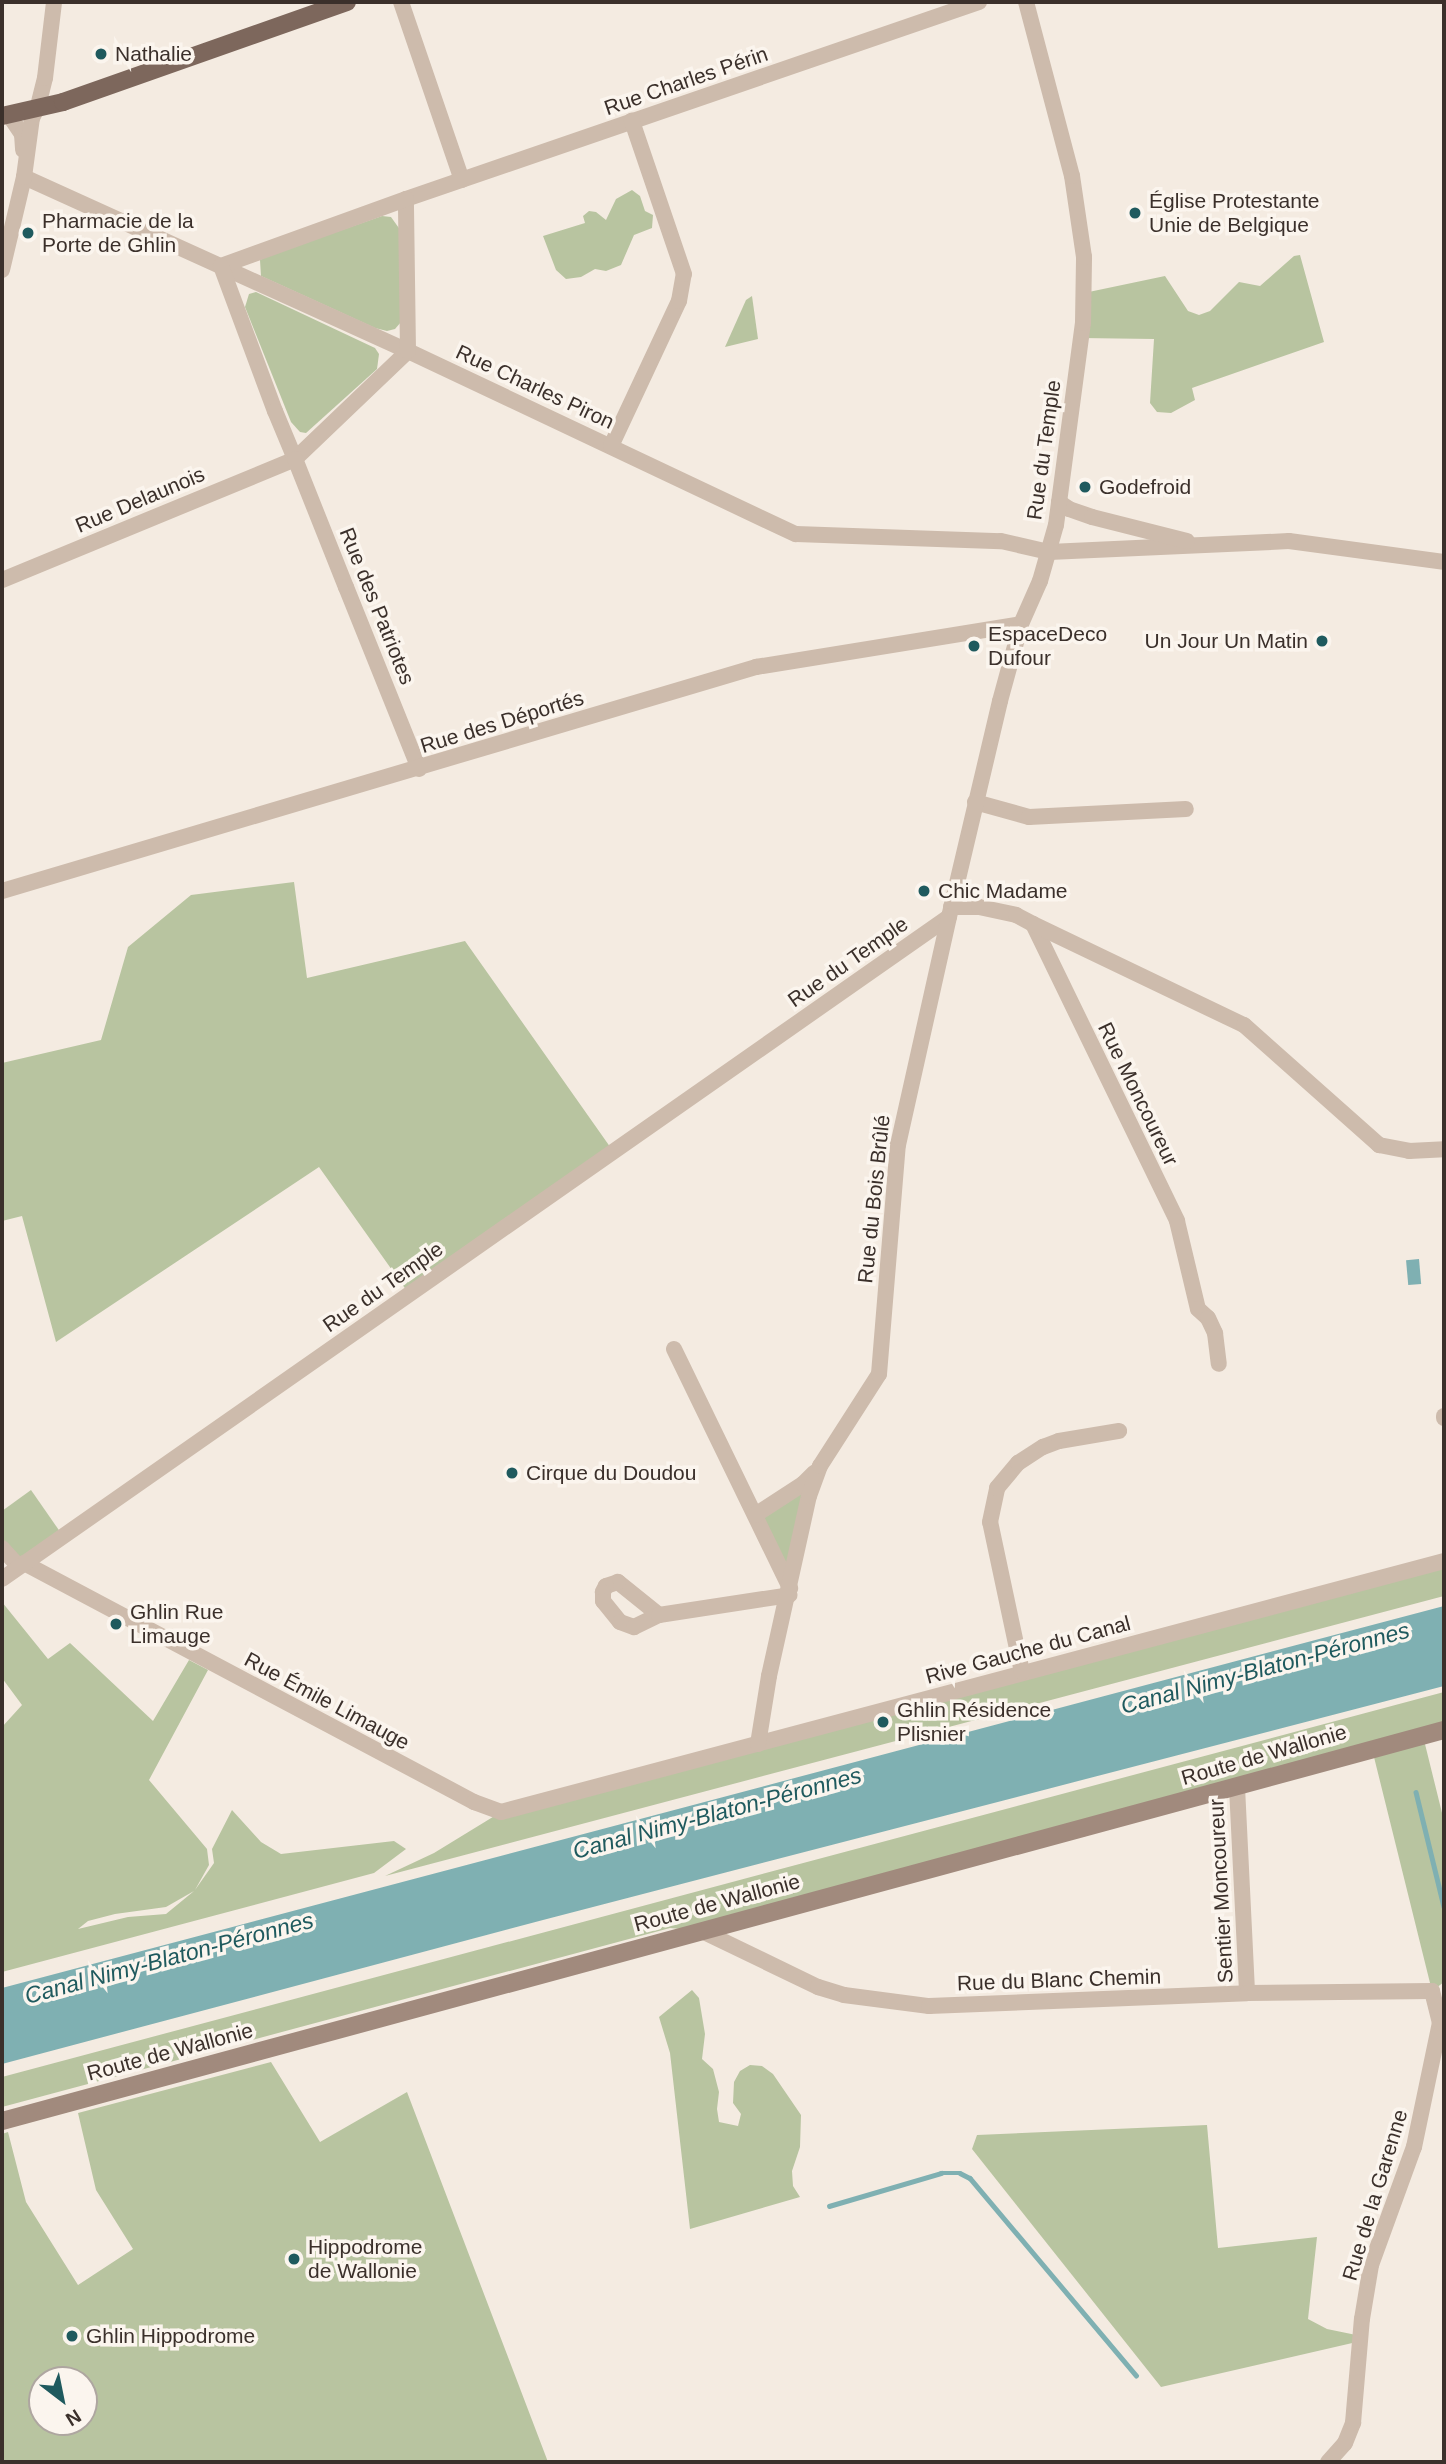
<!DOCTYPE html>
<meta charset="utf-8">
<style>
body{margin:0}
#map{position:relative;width:1446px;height:2464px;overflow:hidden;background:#f4ebe1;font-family:Helvetica,sans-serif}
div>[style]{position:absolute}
.green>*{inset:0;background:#b8c4a0}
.water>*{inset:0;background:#7fb0b2;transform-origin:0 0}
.stream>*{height:4.5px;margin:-2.25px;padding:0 2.25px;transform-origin:2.25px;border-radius:2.25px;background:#7fb0b2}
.street>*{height:16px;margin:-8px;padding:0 8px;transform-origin:8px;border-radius:8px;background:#cdbbac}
.secondary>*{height:18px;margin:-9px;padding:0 9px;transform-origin:9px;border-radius:9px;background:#a18a7d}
.primary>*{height:18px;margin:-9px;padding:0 9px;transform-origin:9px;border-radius:9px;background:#7d675c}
.dots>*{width:19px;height:19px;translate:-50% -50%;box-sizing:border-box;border:4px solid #fbf5ee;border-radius:50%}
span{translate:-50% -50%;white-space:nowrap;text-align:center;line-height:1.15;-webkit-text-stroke:7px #fbf5ee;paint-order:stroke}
.poi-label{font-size:21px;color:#3b302b}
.left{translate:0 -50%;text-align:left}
.right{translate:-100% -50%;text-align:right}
.street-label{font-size:21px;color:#3b302b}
.water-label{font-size:23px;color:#1f5a5e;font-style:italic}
.frame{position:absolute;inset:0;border:4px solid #3b302b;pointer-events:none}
.north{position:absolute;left:28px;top:2366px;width:70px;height:70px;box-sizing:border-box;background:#fbf5ee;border:2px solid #aea6a0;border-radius:50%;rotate:148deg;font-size:19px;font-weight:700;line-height:28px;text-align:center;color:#3b302b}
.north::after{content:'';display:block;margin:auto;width:24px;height:32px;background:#1f5a5e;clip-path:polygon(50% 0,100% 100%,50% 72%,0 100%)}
</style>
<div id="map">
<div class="green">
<i style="clip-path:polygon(632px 190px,640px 196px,645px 211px,653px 215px,652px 228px,634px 235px,621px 265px,606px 271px,595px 269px,581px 277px,566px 279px,556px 270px,543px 236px,585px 223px,583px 216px,589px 211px,596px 212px,606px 220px,616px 199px)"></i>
<i style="clip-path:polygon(382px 216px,391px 217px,401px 231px,401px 322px,395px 329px,387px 331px,375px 328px,261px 276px,260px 260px,267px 256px)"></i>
<i style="clip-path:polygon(1300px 255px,1324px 342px,1192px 388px,1195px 400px,1171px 413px,1157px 412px,1150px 403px,1154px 339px,1081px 338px,1084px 293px,1165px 276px,1188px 311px,1199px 315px,1210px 311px,1239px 282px,1260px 286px,1294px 256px)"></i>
<i style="clip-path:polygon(256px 292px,375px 348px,379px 354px,377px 369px,306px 433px,300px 432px,291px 422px,245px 307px,249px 294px)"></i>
<i style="clip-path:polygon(752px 296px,758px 339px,725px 347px,746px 300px)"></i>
<i style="clip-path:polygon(294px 882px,307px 978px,465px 941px,613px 1151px,409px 1294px,319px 1167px,56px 1342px,22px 1216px,2px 1221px,2px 1063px,101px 1040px,128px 947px,191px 895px)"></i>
<i style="clip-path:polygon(797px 1488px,809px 1496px,793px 1573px,755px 1515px)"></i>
<i style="clip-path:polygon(31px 1490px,63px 1536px,19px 1567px,2px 1548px,2px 1511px)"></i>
<i style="clip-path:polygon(1444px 1561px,1444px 1596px,385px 1876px,434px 1853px,501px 1812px)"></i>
<i style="clip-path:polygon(evenodd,2px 1602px,48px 1659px,70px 1643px,153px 1721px,189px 1660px,208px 1670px,149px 1780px,207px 1849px,209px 1865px,195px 1890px,214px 1863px,212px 1849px,232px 1810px,261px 1842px,281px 1854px,394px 1841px,406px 1849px,374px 1873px,2px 1972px,2px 1727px,22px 1705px,2px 1678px,2px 1602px,194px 1891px,166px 1914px,128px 1917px,78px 1929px,88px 1921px,115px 1914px,166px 1907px,194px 1891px)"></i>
<i style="clip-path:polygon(1444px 1692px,1444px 1730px,1423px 1736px,1444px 1821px,1444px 1982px,1432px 1991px,1372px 1749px,702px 1931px,670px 1928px,2px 2107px,2px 2077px)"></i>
<i style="clip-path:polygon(692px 1990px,699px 1998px,705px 2034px,702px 2059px,713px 2069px,719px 2092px,717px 2109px,719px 2122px,738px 2126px,741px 2114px,733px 2103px,734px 2082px,740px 2071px,750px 2065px,762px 2066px,773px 2074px,801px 2115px,800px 2147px,792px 2171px,793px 2186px,800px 2197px,690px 2229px,670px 2053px,659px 2017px)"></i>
<i style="clip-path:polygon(evenodd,271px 2062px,320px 2142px,407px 2092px,548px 2462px,2px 2462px,2px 2134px,8px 2132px,26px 2202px,78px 2285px,133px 2249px,96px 2190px,78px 2113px,271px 2062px,42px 2380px,84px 2380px,84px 2422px,42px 2422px,42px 2380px)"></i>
<i style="clip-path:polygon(1207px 2125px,1218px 2248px,1317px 2237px,1308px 2319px,1327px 2329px,1361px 2336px,1361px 2341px,1161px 2387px,972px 2149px,977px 2135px)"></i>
</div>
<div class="water">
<i style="left:1419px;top:1259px;width:25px;height:13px;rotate:85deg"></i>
<i style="clip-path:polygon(1444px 1606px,1444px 1686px,543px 1920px,2px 2064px,2px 1988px)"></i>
</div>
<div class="stream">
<i style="left:1416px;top:1792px;width:118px;rotate:76.3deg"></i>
<i style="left:829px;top:2206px;width:117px;rotate:-16.4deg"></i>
<i style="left:941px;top:2173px;width:19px"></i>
<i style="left:960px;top:2173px;width:11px;rotate:27deg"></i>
<i style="left:970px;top:2178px;width:258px;rotate:49.9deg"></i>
</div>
<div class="street">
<i style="left:401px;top:2px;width:188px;rotate:71.1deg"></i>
<i style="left:9px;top:115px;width:23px;rotate:56deg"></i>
<i style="left:22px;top:134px;width:16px;rotate:86deg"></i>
<i style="left:24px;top:177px;width:422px;rotate:24.4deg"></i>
<i style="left:408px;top:351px;width:429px;rotate:25.3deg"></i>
<i style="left:796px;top:534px;width:205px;rotate:2deg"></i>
<i style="left:1001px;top:541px;width:49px;rotate:12.9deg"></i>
<i style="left:1049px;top:552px;width:240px;rotate:-2.6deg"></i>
<i style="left:1289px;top:541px;width:156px;rotate:7.7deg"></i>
<i style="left:406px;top:199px;width:606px;rotate:-18.97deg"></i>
<i style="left:2px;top:270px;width:96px;rotate:-76.7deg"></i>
<i style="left:24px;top:177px;width:60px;rotate:-82.3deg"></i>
<i style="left:32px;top:118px;width:13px;rotate:-63deg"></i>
<i style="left:38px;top:106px;width:29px;rotate:-76deg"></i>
<i style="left:45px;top:78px;width:77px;rotate:-83.2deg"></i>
<i style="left:611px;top:446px;width:160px;rotate:-64.9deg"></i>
<i style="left:679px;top:301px;width:27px;rotate:-80deg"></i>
<i style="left:684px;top:274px;width:162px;rotate:-108.8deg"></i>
<i style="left:1059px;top:502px;width:12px;rotate:35deg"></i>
<i style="left:1069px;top:509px;width:24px;rotate:19deg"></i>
<i style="left:1092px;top:517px;width:98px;rotate:14.2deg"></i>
<i style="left:2px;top:580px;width:317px;rotate:-22.4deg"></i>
<i style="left:295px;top:459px;width:156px;rotate:-43.7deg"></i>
<i style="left:408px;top:351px;width:152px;rotate:-90.8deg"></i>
<i style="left:406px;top:199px;width:197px;rotate:160.1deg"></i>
<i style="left:221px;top:266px;width:155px;rotate:69.6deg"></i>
<i style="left:275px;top:411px;width:52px;rotate:67.4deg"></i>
<i style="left:295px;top:459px;width:138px;rotate:68.3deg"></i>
<i style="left:346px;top:587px;width:196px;rotate:68.1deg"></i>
<i style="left:975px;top:802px;width:56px;rotate:15.5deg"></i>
<i style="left:1029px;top:817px;width:157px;rotate:-2.9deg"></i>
<i style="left:2px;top:891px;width:787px;rotate:-16.55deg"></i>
<i style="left:756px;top:667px;width:268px;rotate:-9.2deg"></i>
<i style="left:951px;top:907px;width:28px"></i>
<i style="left:979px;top:907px;width:38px;rotate:12deg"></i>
<i style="left:1016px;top:915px;width:19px;rotate:28deg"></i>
<i style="left:1033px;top:924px;width:330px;rotate:64.1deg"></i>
<i style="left:1177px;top:1221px;width:90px;rotate:76.6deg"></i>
<i style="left:1198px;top:1309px;width:13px;rotate:42deg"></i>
<i style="left:1208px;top:1318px;width:17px;rotate:65deg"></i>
<i style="left:1215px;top:1333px;width:31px;rotate:83deg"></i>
<i style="left:1033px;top:924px;width:234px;rotate:25.6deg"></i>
<i style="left:1244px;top:1025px;width:181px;rotate:41.6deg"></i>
<i style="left:1379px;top:1145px;width:31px;rotate:11deg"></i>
<i style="left:1409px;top:1151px;width:35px;rotate:-3deg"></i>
<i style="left:674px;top:1349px;width:266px;rotate:64.1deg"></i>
<i style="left:1444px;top:1416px;width:2px;rotate:90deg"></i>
<i style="left:755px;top:1515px;width:57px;rotate:-32.9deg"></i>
<i style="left:803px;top:1484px;width:16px;rotate:-45deg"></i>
<i style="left:2px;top:1548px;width:25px;rotate:48deg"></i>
<i style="left:24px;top:1563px;width:510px;rotate:27.97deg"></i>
<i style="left:474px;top:1802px;width:29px;rotate:20deg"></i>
<i style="left:501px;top:1812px;width:976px;rotate:-14.9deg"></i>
<i style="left:2px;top:1579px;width:1155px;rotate:-34.96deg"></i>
<i style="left:949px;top:917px;width:222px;rotate:-76.7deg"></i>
<i style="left:1000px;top:701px;width:80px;rotate:-74.7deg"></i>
<i style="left:1021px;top:624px;width:47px;rotate:-66.2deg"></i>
<i style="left:1040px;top:581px;width:58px;rotate:-74.1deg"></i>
<i style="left:1056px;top:525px;width:204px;rotate:-82.4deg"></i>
<i style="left:1083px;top:323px;width:66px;rotate:-89.1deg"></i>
<i style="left:1084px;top:257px;width:82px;rotate:-98.4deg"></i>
<i style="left:1072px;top:176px;width:180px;rotate:-104.8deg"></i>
<i style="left:659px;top:1615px;width:53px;rotate:-141.2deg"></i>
<i style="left:618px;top:1582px;width:13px;rotate:162deg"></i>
<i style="left:606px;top:1586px;width:7px;rotate:117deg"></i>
<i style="left:603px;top:1592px;width:9px;rotate:90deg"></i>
<i style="left:603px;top:1601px;width:27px;rotate:51deg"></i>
<i style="left:620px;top:1622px;width:15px;rotate:20deg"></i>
<i style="left:634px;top:1627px;width:28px;rotate:-26deg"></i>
<i style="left:659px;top:1615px;width:132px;rotate:-8.7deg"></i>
<i style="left:1022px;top:1672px;width:153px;rotate:-102deg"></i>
<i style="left:990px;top:1522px;width:35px;rotate:-78deg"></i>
<i style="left:997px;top:1488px;width:33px;rotate:-50deg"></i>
<i style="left:1018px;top:1463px;width:30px;rotate:-33deg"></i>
<i style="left:1043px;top:1447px;width:17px;rotate:-21deg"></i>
<i style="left:1059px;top:1441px;width:61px;rotate:-9.5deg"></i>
<i style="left:758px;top:1744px;width:69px;rotate:-80.8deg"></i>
<i style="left:769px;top:1676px;width:184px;rotate:-77.5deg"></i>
<i style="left:809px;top:1496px;width:32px;rotate:-70deg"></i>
<i style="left:820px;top:1466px;width:109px;rotate:-57.3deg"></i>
<i style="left:879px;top:1374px;width:230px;rotate:-85.3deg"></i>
<i style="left:898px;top:1145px;width:234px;rotate:-77.4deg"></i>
<i style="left:1237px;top:1787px;width:206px;rotate:87.2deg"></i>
<i style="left:702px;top:1931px;width:129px;rotate:25.8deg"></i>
<i style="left:818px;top:1987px;width:27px;rotate:17deg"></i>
<i style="left:844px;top:1995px;width:86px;rotate:7.4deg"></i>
<i style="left:929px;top:2006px;width:318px;rotate:-2.3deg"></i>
<i style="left:1247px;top:1993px;width:185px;rotate:-0.6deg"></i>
<i style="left:1328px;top:2462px;width:25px;rotate:-48deg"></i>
<i style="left:1345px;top:2443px;width:22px;rotate:-68deg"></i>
<i style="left:1353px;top:2423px;width:104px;rotate:-85.1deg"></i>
<i style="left:1362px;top:2319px;width:55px;rotate:-80.5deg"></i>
<i style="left:1371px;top:2265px;width:126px;rotate:-70deg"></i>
<i style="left:1414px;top:2147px;width:127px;rotate:-78.2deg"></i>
<i style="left:1440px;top:2023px;width:33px;rotate:-104deg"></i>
</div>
<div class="secondary">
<i style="left:2px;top:2121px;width:1494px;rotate:-15.17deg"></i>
</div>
<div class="primary">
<i style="left:2px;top:116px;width:63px;rotate:-12.9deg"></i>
<i style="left:63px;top:102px;width:301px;rotate:-19.4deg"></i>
</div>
<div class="dots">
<i style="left:101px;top:54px;background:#1f5a5e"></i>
<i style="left:1135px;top:213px;background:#1f5a5e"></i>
<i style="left:28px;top:233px;background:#1f5a5e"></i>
<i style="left:1085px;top:487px;background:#1f5a5e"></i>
<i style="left:1322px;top:641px;background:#1f5a5e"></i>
<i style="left:974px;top:646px;background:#1f5a5e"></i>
<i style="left:924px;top:891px;background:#1f5a5e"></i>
<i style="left:512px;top:1473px;background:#1f5a5e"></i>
<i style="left:116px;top:1624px;background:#1f5a5e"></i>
<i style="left:883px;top:1722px;background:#1f5a5e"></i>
<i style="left:294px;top:2259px;background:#1f5a5e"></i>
<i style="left:72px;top:2336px;background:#1f5a5e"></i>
</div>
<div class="poi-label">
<span class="left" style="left:115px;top:54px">Nathalie</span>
<span class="left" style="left:1149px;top:213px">Église Protestante<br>Unie de Belgique</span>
<span class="left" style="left:42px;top:233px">Pharmacie de la<br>Porte de Ghlin</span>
<span class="left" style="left:1099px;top:487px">Godefroid</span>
<span class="left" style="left:988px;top:646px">EspaceDeco<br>Dufour</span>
<span class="right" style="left:1308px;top:641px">Un Jour Un Matin</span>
<span class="left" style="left:938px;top:891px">Chic Madame</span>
<span class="left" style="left:526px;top:1473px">Cirque du Doudou</span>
<span class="left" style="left:130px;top:1624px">Ghlin Rue<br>Limauge</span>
<span class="left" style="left:897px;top:1722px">Ghlin Résidence<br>Plisnier</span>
<span class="left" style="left:308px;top:2259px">Hippodrome<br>de Wallonie</span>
<span class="left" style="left:86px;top:2336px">Ghlin Hippodrome</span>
</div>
<div class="street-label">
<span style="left:686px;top:81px;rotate:-19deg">Rue Charles Périn</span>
<span style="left:535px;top:387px;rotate:25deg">Rue Charles Piron</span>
<span style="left:1044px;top:450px;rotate:-82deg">Rue du Temple</span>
<span style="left:140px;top:500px;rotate:-23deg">Rue Delaunois</span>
<span style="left:377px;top:606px;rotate:68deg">Rue des Patriotes</span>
<span style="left:502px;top:722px;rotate:-17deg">Rue des Déportés</span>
<span style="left:848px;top:962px;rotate:-35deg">Rue du Temple</span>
<span style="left:1138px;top:1094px;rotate:64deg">Rue Moncoureur</span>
<span style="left:874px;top:1199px;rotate:-84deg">Rue du Bois Brûlé</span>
<span style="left:383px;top:1287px;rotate:-35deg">Rue du Temple</span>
<span style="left:1028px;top:1650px;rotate:-15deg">Rive Gauche du Canal</span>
<span style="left:327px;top:1701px;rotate:28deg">Rue Émile Limauge</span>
<span style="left:1264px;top:1755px;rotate:-16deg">Route de Wallonie</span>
<span style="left:1221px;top:1891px;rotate:-93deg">Sentier Moncoureur</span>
<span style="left:717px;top:1903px;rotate:-15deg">Route de Wallonie</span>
<span style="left:1059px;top:1980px;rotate:-2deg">Rue du Blanc Chemin</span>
<span style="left:170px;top:2052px;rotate:-15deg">Route de Wallonie</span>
<span style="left:1375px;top:2195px;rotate:-73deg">Rue de la Garenne</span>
</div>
<div class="water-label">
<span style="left:1265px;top:1668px;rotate:-15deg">Canal Nimy-Blaton-Péronnes</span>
<span style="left:717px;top:1813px;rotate:-15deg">Canal Nimy-Blaton-Péronnes</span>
<span style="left:169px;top:1958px;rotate:-15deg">Canal Nimy-Blaton-Péronnes</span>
</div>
<div class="frame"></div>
<div class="north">N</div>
</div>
